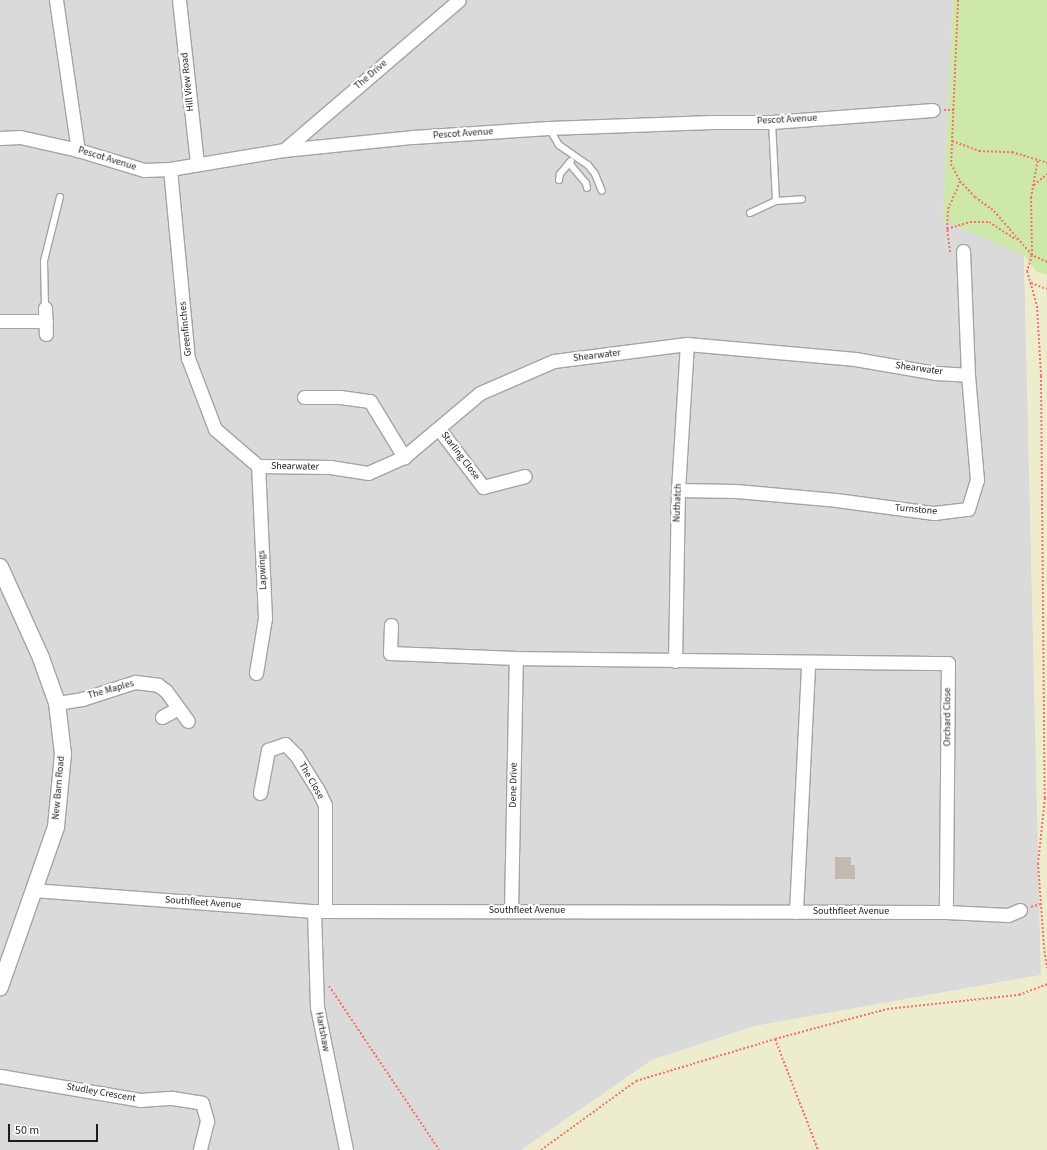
<!DOCTYPE html>
<style>
body{margin:0}
#map{position:relative;width:1047px;height:1150px;overflow:hidden;background:#eeeae3;font-family:"Source Sans 3",sans-serif}
div>[style]{position:absolute}
.residential>*{inset:0;background:#dbdada}
.farmland>*{inset:0;background:#ededce}
.grass>*{inset:0;background:#cde8a9}
.building>*{inset:0;background:#c3b9b3}
.path>*{height:2px;margin-top:-1px;transform-origin:0;background:repeating-linear-gradient(90deg,#f86f6b 0 2px,transparent 0 4px)}
.roads{filter:drop-shadow(1px 0 #a4a4a4) drop-shadow(-1px 0 #a4a4a4) drop-shadow(0 1px #a4a4a4) drop-shadow(0 -1px #a4a4a4)}
.service>*{height:6px;margin:-3px;padding:0 3px;transform-origin:3px;border-radius:3px;background:#fff}
.minor>*{height:13px;margin:-6.5px;padding:0 6.5px;transform-origin:6.5px;border-radius:6.5px;background:#fff}
.tertiary>*{height:16px;margin:-8px;padding:0 8px;transform-origin:8px;border-radius:8px;background:#fff}
span{translate:-50% -50%;white-space:nowrap;text-align:center;line-height:1.15;-webkit-text-stroke:4px #fff;paint-order:stroke}
.street-label{font-size:10px;color:#1d1d1d}
.scale{position:absolute;left:8px;top:1124px;width:90px;height:18px;box-sizing:border-box;border:2px solid #1d1d1d;border-top:0;padding-left:5px;font-size:12px;line-height:14px;white-space:nowrap;color:#1d1d1d;-webkit-text-stroke:3px #fff;paint-order:stroke}
</style>
<div id="map">
<div class="residential">
<i style="clip-path:polygon(0 0,953px 0,943px 220px,1024px 255px,1041px 975px,755px 1026px,652px 1060px,521px 1150px,0 1150px)"></i>
</div>
<div class="farmland">
<i style="clip-path:polygon(1024px 255px,1036px 271px,1047px 275px,1047px 1150px,522px 1150px,652px 1060px,755px 1026px,1041px 975px)"></i>
</div>
<div class="grass">
<i style="clip-path:polygon(953px 0,1047px 0,1047px 275px,1036px 271px,1024px 255px,943px 220px)"></i>
</div>
<div class="building">
<i style="clip-path:polygon(835px 857px,851px 857px,851px 865px,855px 865px,855px 879px,835px 879px)"></i>
</div>
<div class="path">
<i style="left:958px;top:0;width:164px;rotate:92.4deg"></i>
<i style="left:951px;top:164px;width:19px;rotate:62deg"></i>
<i style="left:960px;top:181px;width:22px;rotate:47deg"></i>
<i style="left:975px;top:197px;width:24px;rotate:36deg"></i>
<i style="left:994px;top:211px;width:58px;rotate:49.2deg"></i>
<i style="left:1032px;top:255px;width:57px;rotate:-91deg"></i>
<i style="left:1031px;top:198px;width:39px;rotate:-80deg"></i>
<i style="left:944px;top:110px;width:10px"></i>
<i style="left:952px;top:141px;width:29px;rotate:20deg"></i>
<i style="left:979px;top:151px;width:33px;rotate:2deg"></i>
<i style="left:1012px;top:152px;width:37px;rotate:17deg"></i>
<i style="left:1034px;top:185px;width:17px;rotate:-40deg"></i>
<i style="left:947px;top:229px;width:24px;rotate:-17deg"></i>
<i style="left:970px;top:222px;width:19px"></i>
<i style="left:989px;top:222px;width:33px;rotate:33deg"></i>
<i style="left:950px;top:252px;width:23px;rotate:-97deg"></i>
<i style="left:947px;top:229px;width:20px;rotate:-87deg"></i>
<i style="left:948px;top:209px;width:30px;rotate:-66deg"></i>
<i style="left:1047px;top:262px;width:17px;rotate:-155deg"></i>
<i style="left:1032px;top:255px;width:17px;rotate:107deg"></i>
<i style="left:1027px;top:271px;width:36px;rotate:74deg"></i>
<i style="left:1037px;top:306px;width:70px;rotate:86.7deg"></i>
<i style="left:1041px;top:376px;width:422px;rotate:89.5deg"></i>
<i style="left:1045px;top:798px;width:65px;rotate:96.1deg"></i>
<i style="left:1038px;top:863px;width:84px;rotate:85.9deg"></i>
<i style="left:1044px;top:947px;width:21px;rotate:82deg"></i>
<i style="left:1031px;top:283px;width:17px;rotate:21deg"></i>
<i style="left:1031px;top:907px;width:10px;rotate:-17deg"></i>
<i style="left:329px;top:986px;width:197px;rotate:56.1deg"></i>
<i style="left:775px;top:1039px;width:119px;rotate:68.8deg"></i>
<i style="left:541px;top:1150px;width:117px;rotate:-36deg"></i>
<i style="left:636px;top:1081px;width:145px;rotate:-16.8deg"></i>
<i style="left:775px;top:1039px;width:116px;rotate:-15deg"></i>
<i style="left:887px;top:1009px;width:133px;rotate:-6.1deg"></i>
<i style="left:1019px;top:995px;width:30px;rotate:-21deg"></i>
</div>
<div class="roads">
<div class="service">
<i style="left:772px;top:122px;width:79px;rotate:87.1deg"></i>
<i style="left:776px;top:201px;width:26px;rotate:-4deg"></i>
<i style="left:549px;top:128px;width:20px;rotate:60deg"></i>
<i style="left:559px;top:145px;width:35px;rotate:35deg"></i>
<i style="left:588px;top:165px;width:11px;rotate:52deg"></i>
<i style="left:595px;top:174px;width:18px;rotate:68deg"></i>
<i style="left:569px;top:163px;width:26px;rotate:50deg"></i>
<i style="left:586px;top:183px;width:5px;rotate:79deg"></i>
<i style="left:559px;top:180px;width:6px;rotate:-81deg"></i>
<i style="left:560px;top:174px;width:17px;rotate:-50deg"></i>
<i style="left:750px;top:213px;width:29px;rotate:-25deg"></i>
<i style="left:45px;top:308px;width:47px;rotate:-91.2deg"></i>
<i style="left:44px;top:261px;width:66px;rotate:-76deg"></i>
</div>
<div class="minor">
<i style="left:56px;top:0;width:152px;rotate:81.7deg"></i>
<i style="left:179px;top:0;width:165px;rotate:83.7deg"></i>
<i style="left:0;top:138px;width:20px;rotate:-3deg"></i>
<i style="left:20px;top:137px;width:59px;rotate:12.6deg"></i>
<i style="left:78px;top:150px;width:69px;rotate:16.9deg"></i>
<i style="left:144px;top:170px;width:26px;rotate:-2deg"></i>
<i style="left:170px;top:169px;width:116px;rotate:-9.5deg"></i>
<i style="left:284px;top:150px;width:130px;rotate:-5.8deg"></i>
<i style="left:413px;top:137px;width:136px;rotate:-3.8deg"></i>
<i style="left:549px;top:128px;width:163px;rotate:-2.1deg"></i>
<i style="left:712px;top:122px;width:60px"></i>
<i style="left:772px;top:122px;width:161px;rotate:-4.3deg"></i>
<i style="left:284px;top:150px;width:230px;rotate:-40.6deg"></i>
<i style="left:170px;top:169px;width:190px;rotate:84.6deg"></i>
<i style="left:188px;top:358px;width:76px;rotate:69.2deg"></i>
<i style="left:215px;top:429px;width:57px;rotate:40.7deg"></i>
<i style="left:45px;top:308px;width:26px;rotate:88deg"></i>
<i style="left:0;top:321px;width:46px"></i>
<i style="left:304px;top:397px;width:36px"></i>
<i style="left:340px;top:397px;width:30px;rotate:8deg"></i>
<i style="left:370px;top:401px;width:66px;rotate:58.7deg"></i>
<i style="left:439px;top:429px;width:73px;rotate:52.8deg"></i>
<i style="left:483px;top:487px;width:43px;rotate:-14.7deg"></i>
<i style="left:258px;top:466px;width:72px;rotate:0.8deg"></i>
<i style="left:330px;top:467px;width:38px;rotate:9deg"></i>
<i style="left:368px;top:473px;width:39px;rotate:-24deg"></i>
<i style="left:404px;top:457px;width:99px;rotate:-40.1deg"></i>
<i style="left:480px;top:393px;width:81px;rotate:-23.4deg"></i>
<i style="left:554px;top:361px;width:134px;rotate:-7.3deg"></i>
<i style="left:687px;top:344px;width:169px;rotate:5.1deg"></i>
<i style="left:855px;top:359px;width:81px;rotate:9.9deg"></i>
<i style="left:935px;top:373px;width:33px;rotate:3deg"></i>
<i style="left:678px;top:490px;width:58px;rotate:1deg"></i>
<i style="left:736px;top:491px;width:100px;rotate:5.1deg"></i>
<i style="left:836px;top:500px;width:99px;rotate:7.6deg"></i>
<i style="left:934px;top:513px;width:34px;rotate:-7deg"></i>
<i style="left:968px;top:509px;width:30px;rotate:-73deg"></i>
<i style="left:977px;top:480px;width:105px;rotate:-94.9deg"></i>
<i style="left:968px;top:375px;width:124px;rotate:-92.3deg"></i>
<i style="left:391px;top:625px;width:28px;rotate:92deg"></i>
<i style="left:390px;top:653px;width:126px;rotate:2.3deg"></i>
<i style="left:516px;top:658px;width:432px;rotate:0.7deg"></i>
<i style="left:948px;top:663px;width:249px;rotate:90.5deg"></i>
<i style="left:675px;top:661px;width:171px;rotate:-89deg"></i>
<i style="left:678px;top:490px;width:146px;rotate:-86.5deg"></i>
<i style="left:256px;top:673px;width:56px;rotate:-80.7deg"></i>
<i style="left:265px;top:618px;width:152px;rotate:-92.6deg"></i>
<i style="left:57px;top:703px;width:25px;rotate:-9deg"></i>
<i style="left:82px;top:699px;width:56px;rotate:-17.8deg"></i>
<i style="left:135px;top:682px;width:23px;rotate:7deg"></i>
<i style="left:158px;top:685px;width:10px;rotate:37deg"></i>
<i style="left:166px;top:691px;width:37px;rotate:54deg"></i>
<i style="left:162px;top:717px;width:18px;rotate:-29deg"></i>
<i style="left:260px;top:793px;width:44px;rotate:-79.5deg"></i>
<i style="left:268px;top:750px;width:18px;rotate:-19deg"></i>
<i style="left:285px;top:744px;width:16px;rotate:45deg"></i>
<i style="left:296px;top:755px;width:39px;rotate:58deg"></i>
<i style="left:317px;top:788px;width:19px;rotate:65deg"></i>
<i style="left:325px;top:805px;width:105px;rotate:90deg"></i>
<i style="left:33px;top:890px;width:282px;rotate:4.3deg"></i>
<i style="left:314px;top:911px;width:632px;rotate:0.09deg"></i>
<i style="left:946px;top:912px;width:62px;rotate:2.8deg"></i>
<i style="left:1008px;top:915px;width:13px;rotate:-23deg"></i>
<i style="left:314px;top:911px;width:96px;rotate:88.2deg"></i>
<i style="left:317px;top:1007px;width:146px;rotate:78.5deg"></i>
<i style="left:511px;top:911px;width:253px;rotate:-88.9deg"></i>
<i style="left:796px;top:912px;width:249px;rotate:-87.2deg"></i>
<i style="left:0;top:1076px;width:142px;rotate:9.7deg"></i>
<i style="left:140px;top:1100px;width:32px;rotate:-4deg"></i>
<i style="left:172px;top:1098px;width:30px;rotate:9deg"></i>
<i style="left:202px;top:1103px;width:19px;rotate:74deg"></i>
<i style="left:207px;top:1121px;width:30px;rotate:104deg"></i>
</div>
<div class="tertiary">
<i style="left:0;top:567px;width:100px;rotate:65.7deg"></i>
<i style="left:41px;top:658px;width:48px;rotate:70.4deg"></i>
<i style="left:57px;top:703px;width:51px;rotate:83.3deg"></i>
<i style="left:63px;top:754px;width:73px;rotate:95.5deg"></i>
<i style="left:56px;top:827px;width:170px;rotate:109.3deg"></i>
</div>
</div>
<div class="street-label">
<span style="left:371px;top:75px;rotate:-41deg">The Drive</span>
<span style="left:188px;top:82px;rotate:-96deg">Hill View Road</span>
<span style="left:787px;top:120px;rotate:-3deg">Pescot Avenue</span>
<span style="left:463px;top:134px;rotate:-4deg">Pescot Avenue</span>
<span style="left:107px;top:159px;rotate:17deg">Pescot Avenue</span>
<span style="left:186px;top:329px;rotate:-96deg">Greenfinches</span>
<span style="left:597px;top:356px;rotate:-7deg">Shearwater</span>
<span style="left:919px;top:369px;rotate:8deg">Shearwater</span>
<span style="left:460px;top:456px;rotate:53deg">Starling Close</span>
<span style="left:295px;top:467px;rotate:1deg">Shearwater</span>
<span style="left:678px;top:503px;rotate:-88deg">Nuthatch</span>
<span style="left:916px;top:510px;rotate:5deg">Turnstone</span>
<span style="left:263px;top:570px;rotate:-93deg">Lapwings</span>
<span style="left:111px;top:690px;rotate:-16deg">The Maples</span>
<span style="left:948px;top:717px;rotate:-90deg">Orchard Close</span>
<span style="left:311px;top:781px;rotate:60deg">The Close</span>
<span style="left:514px;top:785px;rotate:-89deg">Dene Drive</span>
<span style="left:59px;top:788px;rotate:-85deg">New Barn Road</span>
<span style="left:203px;top:903px;rotate:4deg">Southfleet Avenue</span>
<span style="left:527px;top:911px">Southfleet Avenue</span>
<span style="left:851px;top:912px">Southfleet Avenue</span>
<span style="left:322px;top:1032px;rotate:79deg">Hartshaw</span>
<span style="left:101px;top:1093px;rotate:10deg">Studley Crescent</span>
</div>
<div class="scale">50 m</div>
</div>
